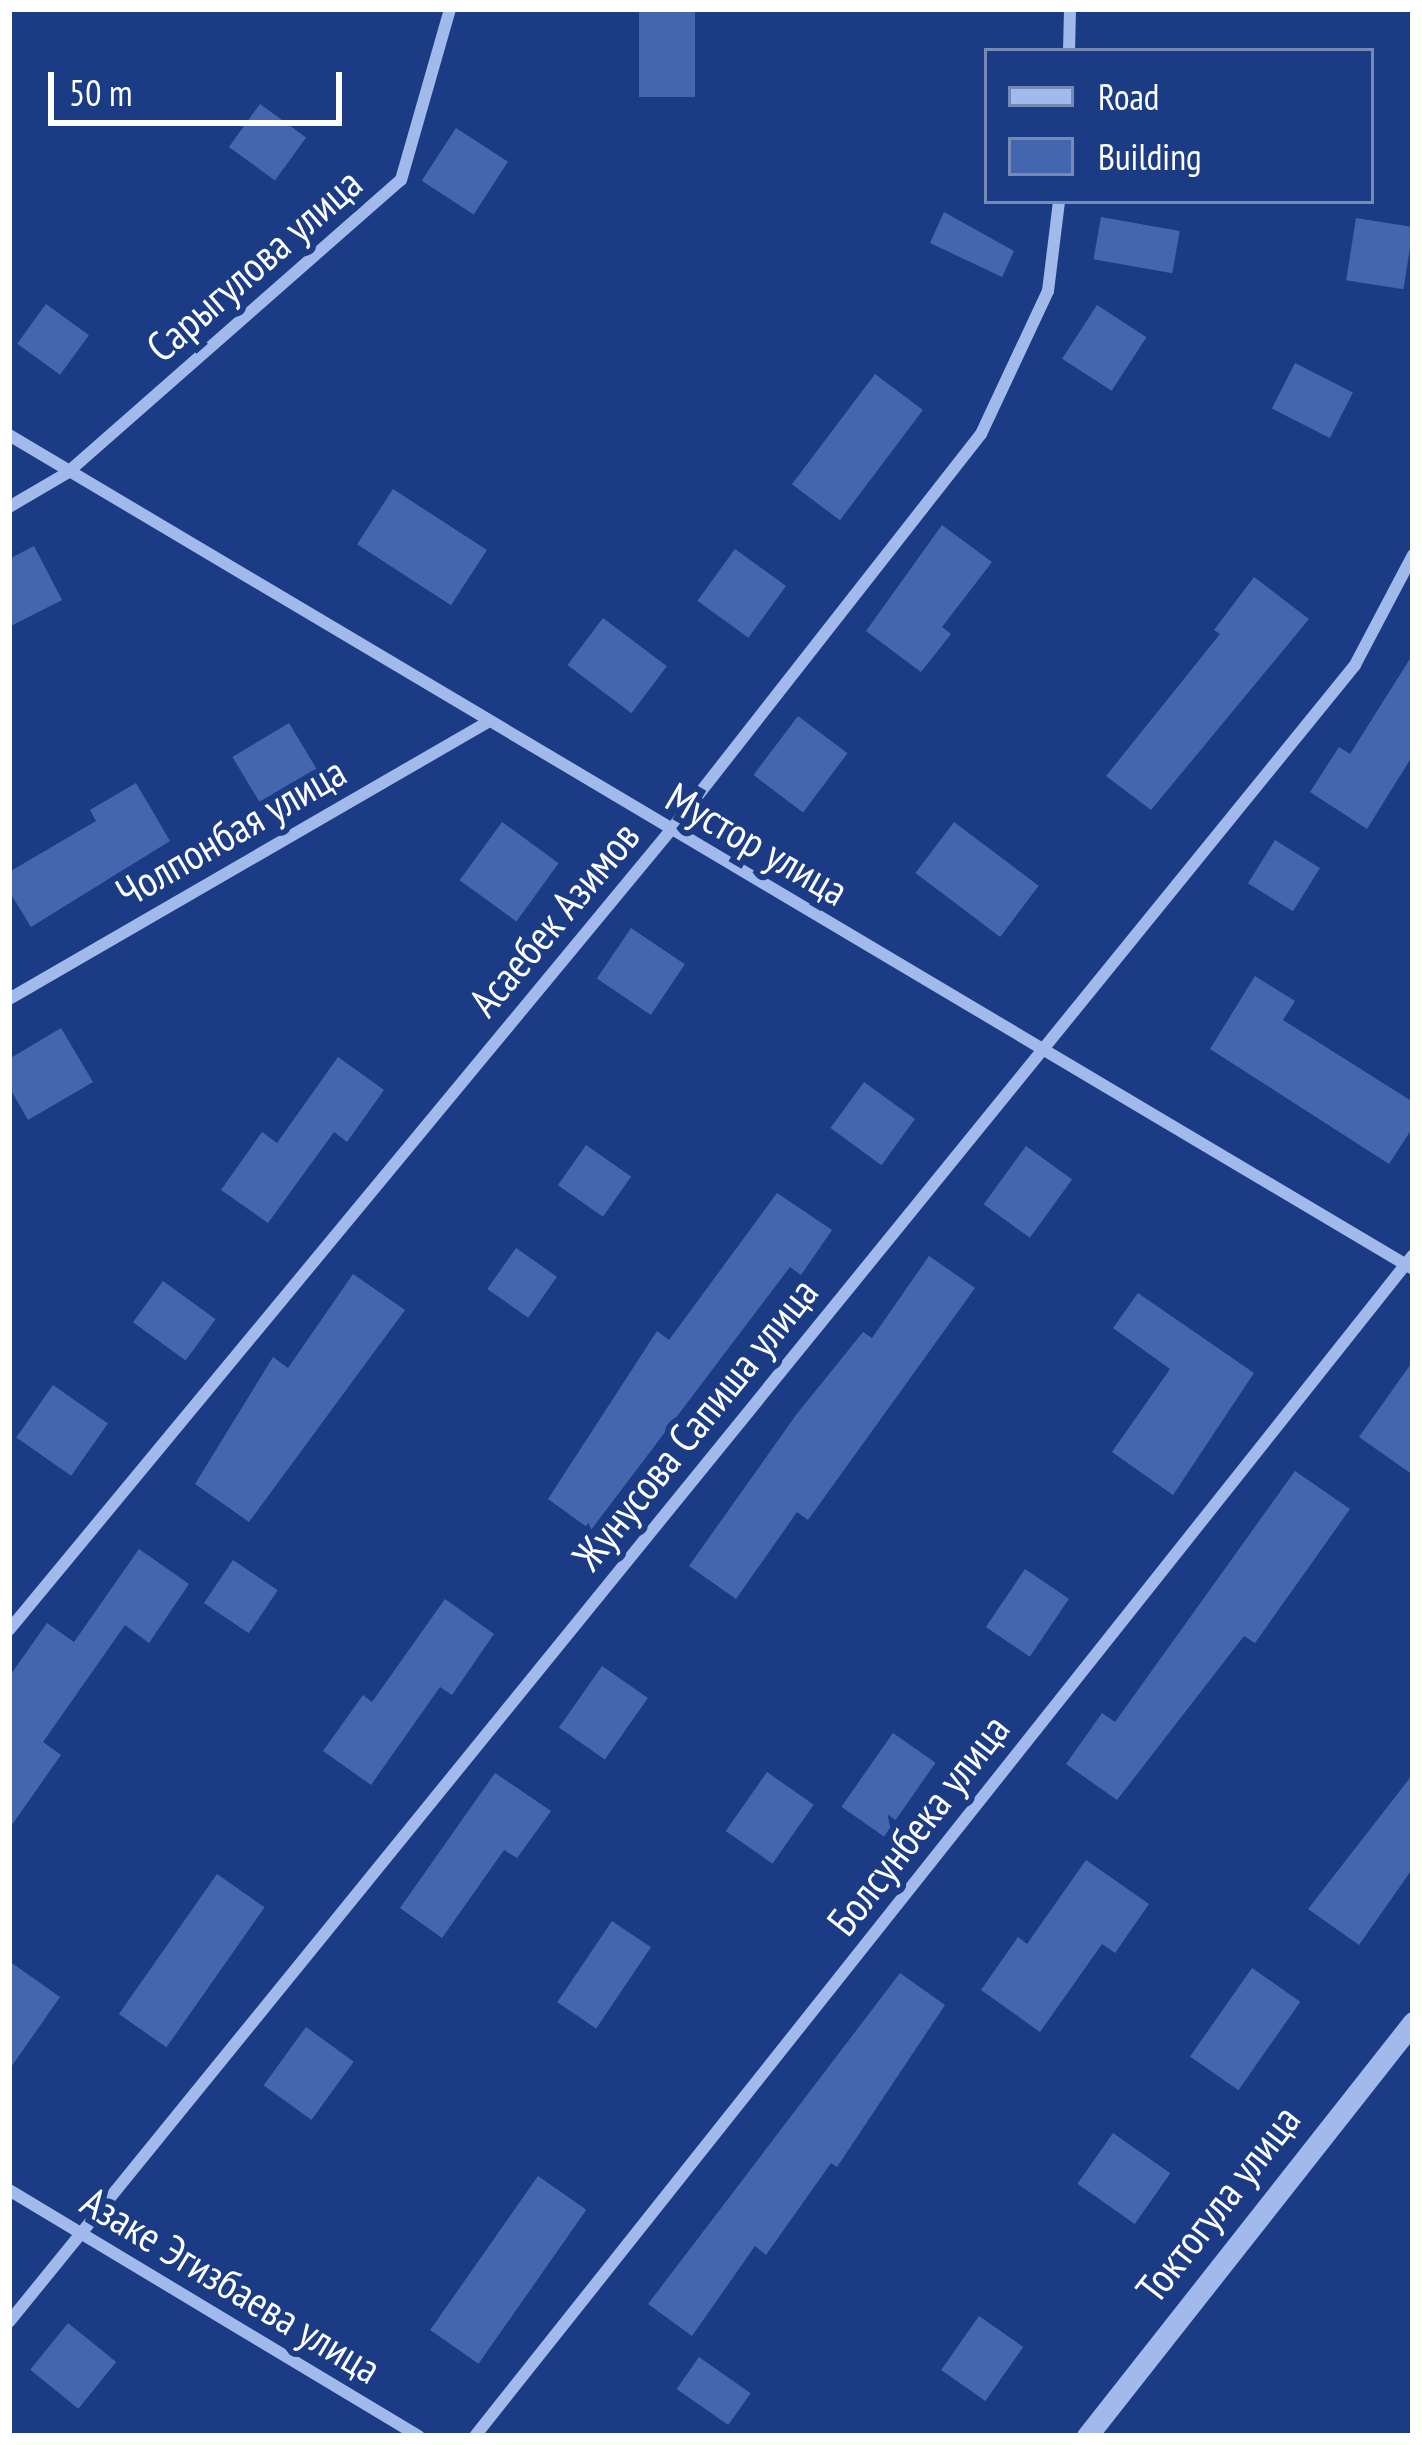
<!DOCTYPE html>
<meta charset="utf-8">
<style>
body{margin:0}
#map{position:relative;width:1422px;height:2445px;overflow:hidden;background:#1b3c85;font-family:"PT Sans Narrow",sans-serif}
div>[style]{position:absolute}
.building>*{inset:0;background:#4466ae;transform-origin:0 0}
.minor>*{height:12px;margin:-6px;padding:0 6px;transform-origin:6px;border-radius:6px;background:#a2baeb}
.tertiary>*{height:21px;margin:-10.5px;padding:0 10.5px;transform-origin:10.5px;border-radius:10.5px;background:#a2baeb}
span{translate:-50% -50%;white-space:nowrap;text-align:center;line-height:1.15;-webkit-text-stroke:12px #1b3c85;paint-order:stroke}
.street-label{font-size:42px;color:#fff}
.frame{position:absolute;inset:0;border:12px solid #fff;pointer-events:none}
.legend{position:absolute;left:984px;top:48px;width:390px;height:156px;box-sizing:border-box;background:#1b3c85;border:3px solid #768ab6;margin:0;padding:15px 21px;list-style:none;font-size:36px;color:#fff}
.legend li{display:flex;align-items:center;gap:24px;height:60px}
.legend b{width:60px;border:3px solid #768ab6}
.scale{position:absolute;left:48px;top:72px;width:294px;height:54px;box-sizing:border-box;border:6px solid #fff;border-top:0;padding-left:15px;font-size:36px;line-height:42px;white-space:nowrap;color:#fff;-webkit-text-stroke:9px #1b3c85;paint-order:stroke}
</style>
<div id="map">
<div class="building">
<i style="left:639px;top:9px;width:56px;height:88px"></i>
<i style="left:260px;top:104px;width:57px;height:53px;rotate:36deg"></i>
<i style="left:456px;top:128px;width:62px;height:63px;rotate:33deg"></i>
<i style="clip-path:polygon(944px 212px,1014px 251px,1002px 277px,930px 243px)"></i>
<i style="left:1101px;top:217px;width:80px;height:43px;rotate:10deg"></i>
<i style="left:1356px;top:218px;width:58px;height:63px;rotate:9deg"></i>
<i style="left:46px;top:304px;width:53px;height:49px;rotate:36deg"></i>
<i style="left:1097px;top:305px;width:59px;height:64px;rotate:33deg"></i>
<i style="left:1295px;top:363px;width:65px;height:51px;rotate:27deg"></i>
<i style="left:875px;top:374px;width:60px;height:138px;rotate:37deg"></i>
<i style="left:393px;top:489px;width:112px;height:66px;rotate:33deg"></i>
<i style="clip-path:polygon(942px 525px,992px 562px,942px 627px,951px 634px,921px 672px,866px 631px)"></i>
<i style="clip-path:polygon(34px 546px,62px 600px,9px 627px,9px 559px)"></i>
<i style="left:735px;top:549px;width:63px;height:64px;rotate:36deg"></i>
<i style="clip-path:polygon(1254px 577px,1309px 619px,1151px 810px,1106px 776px,1220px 634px,1214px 630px)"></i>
<i style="left:603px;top:618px;width:80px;height:59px;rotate:37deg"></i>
<i style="clip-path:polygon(1413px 654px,1413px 755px,1367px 829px,1310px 792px,1339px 747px,1350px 754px)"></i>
<i style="left:798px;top:716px;width:62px;height:74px;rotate:37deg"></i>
<i style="left:289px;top:723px;width:57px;height:66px;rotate:59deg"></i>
<i style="clip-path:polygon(136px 783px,170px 841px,31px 927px,9px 891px,9px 872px,96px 821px,90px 810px)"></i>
<i style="left:502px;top:822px;width:70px;height:72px;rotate:36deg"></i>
<i style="left:954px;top:822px;width:106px;height:64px;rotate:37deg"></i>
<i style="left:1275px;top:840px;width:53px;height:51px;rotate:32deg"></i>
<i style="left:631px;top:928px;width:65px;height:61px;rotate:34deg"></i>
<i style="clip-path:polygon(1255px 976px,1295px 1001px,1283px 1020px,1413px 1102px,1413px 1127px,1389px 1164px,1210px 1049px)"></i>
<i style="clip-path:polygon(61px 1028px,93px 1082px,28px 1120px,9px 1087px,9px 1059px)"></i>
<i style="clip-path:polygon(338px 1057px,384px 1090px,347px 1142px,334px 1132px,268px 1223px,221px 1190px,262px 1132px,277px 1143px)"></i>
<i style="left:864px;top:1082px;width:63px;height:57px;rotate:36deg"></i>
<i style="left:586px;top:1145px;width:55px;height:49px;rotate:35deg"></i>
<i style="left:1026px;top:1146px;width:57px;height:72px;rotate:36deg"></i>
<i style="clip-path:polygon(777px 1193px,832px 1230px,801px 1275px,790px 1267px,591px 1530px,548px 1499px,657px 1331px,669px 1340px)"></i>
<i style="left:516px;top:1248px;width:50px;height:50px;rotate:35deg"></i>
<i style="clip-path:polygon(929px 1256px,975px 1288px,808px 1520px,797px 1512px,736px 1599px,689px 1566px,796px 1415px,863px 1332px,872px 1338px)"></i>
<i style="clip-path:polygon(353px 1274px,405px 1310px,249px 1522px,195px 1484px,273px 1357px,288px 1368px)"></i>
<i style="left:163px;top:1281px;width:65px;height:51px;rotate:36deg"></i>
<i style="clip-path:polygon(1138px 1293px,1254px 1373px,1173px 1495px,1112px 1452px,1170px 1369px,1113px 1328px)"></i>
<i style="clip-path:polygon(1413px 1361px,1413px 1475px,1359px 1437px)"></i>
<i style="left:53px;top:1385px;width:67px;height:64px;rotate:35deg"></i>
<i style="clip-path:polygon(1295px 1471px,1350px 1509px,1255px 1643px,1244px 1636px,1117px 1800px,1066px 1764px,1102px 1713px,1115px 1722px)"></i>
<i style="clip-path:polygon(139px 1549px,189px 1584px,149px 1643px,125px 1625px,43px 1742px,61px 1755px,9px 1829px,9px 1677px,47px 1623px,74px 1642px)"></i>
<i style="left:233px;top:1560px;width:54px;height:52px;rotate:34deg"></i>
<i style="left:1025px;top:1569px;width:53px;height:70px;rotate:34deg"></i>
<i style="clip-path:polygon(445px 1599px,494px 1634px,452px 1695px,440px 1687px,371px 1785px,323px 1751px,363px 1695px,372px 1702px)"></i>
<i style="left:602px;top:1666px;width:56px;height:75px;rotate:35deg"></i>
<i style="left:893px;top:1733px;width:52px;height:90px;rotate:35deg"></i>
<i style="left:767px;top:1772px;width:57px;height:72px;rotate:35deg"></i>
<i style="clip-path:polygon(495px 1773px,551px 1811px,517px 1858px,504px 1850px,442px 1938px,400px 1908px)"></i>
<i style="clip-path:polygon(1413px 1774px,1413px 1868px,1359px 1945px,1308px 1909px)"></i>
<i style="clip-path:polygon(1086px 1860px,1149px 1904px,1115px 1953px,1102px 1944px,1040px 2032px,981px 1990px,1018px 1937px,1027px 1944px)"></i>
<i style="left:217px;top:1874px;width:58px;height:171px;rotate:35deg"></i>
<i style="left:612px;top:1921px;width:47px;height:98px;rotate:34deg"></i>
<i style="clip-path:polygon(9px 1961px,60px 1997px,9px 2070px)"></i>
<i style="left:1252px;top:1968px;width:59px;height:108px;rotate:35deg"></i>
<i style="clip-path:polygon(900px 1973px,945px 2005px,837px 2167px,831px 2163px,766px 2255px,755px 2246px,692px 2336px,648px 2304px)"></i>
<i style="left:306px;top:2027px;width:59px;height:72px;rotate:36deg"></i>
<i style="left:1113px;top:2133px;width:70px;height:62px;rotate:35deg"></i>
<i style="left:538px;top:2176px;width:59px;height:188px;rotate:35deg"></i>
<i style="left:979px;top:2316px;width:54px;height:66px;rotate:35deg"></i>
<i style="left:68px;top:2323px;width:62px;height:60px;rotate:39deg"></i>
<i style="left:699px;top:2357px;width:63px;height:39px;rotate:35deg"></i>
</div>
<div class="minor">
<i style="left:1069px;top:51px;width:42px;rotate:-88.6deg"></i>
<i style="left:9px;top:435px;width:1633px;rotate:30.71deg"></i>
<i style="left:9px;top:507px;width:67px;rotate:-30.4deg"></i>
<i style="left:67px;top:473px;width:444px;rotate:-41.3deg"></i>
<i style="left:401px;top:180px;width:178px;rotate:-74deg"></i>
<i style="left:9px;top:999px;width:551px;rotate:-30.05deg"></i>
<i style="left:9px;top:1630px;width:1037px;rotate:-50.4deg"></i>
<i style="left:670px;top:831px;width:504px;rotate:-51.93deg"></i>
<i style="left:981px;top:434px;width:158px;rotate:-64.9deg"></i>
<i style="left:1048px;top:291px;width:91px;rotate:-83deg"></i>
<i style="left:9px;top:2190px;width:478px;rotate:31deg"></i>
<i style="left:9px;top:2322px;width:2135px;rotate:-50.91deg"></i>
<i style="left:1355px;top:665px;width:124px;rotate:-62.2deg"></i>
<i style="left:475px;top:2436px;width:1508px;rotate:-51.54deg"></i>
</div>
<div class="tertiary">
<i style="left:1087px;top:2436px;width:527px;rotate:-51.78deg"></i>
</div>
<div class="street-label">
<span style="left:254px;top:265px;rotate:-41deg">Сарыгулова улица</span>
<span style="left:231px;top:832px;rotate:-30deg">Чолпонбая улица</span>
<span style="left:757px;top:844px;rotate:30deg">Мустор улица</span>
<span style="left:554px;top:919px;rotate:-50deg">Асаебек Азимов</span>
<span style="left:695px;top:1424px;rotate:-51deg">Жунусова Сапиша улица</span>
<span style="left:918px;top:1825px;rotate:-52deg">Болсунбека улица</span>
<span style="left:1218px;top:2204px;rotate:-52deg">Токтогула улица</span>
<span style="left:231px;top:2285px;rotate:31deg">Азаке Эгизбаева улица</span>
</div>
<div class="frame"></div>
<ul class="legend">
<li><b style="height:15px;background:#a2baeb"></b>Road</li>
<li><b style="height:33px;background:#4466ae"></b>Building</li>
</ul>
<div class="scale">50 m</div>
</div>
